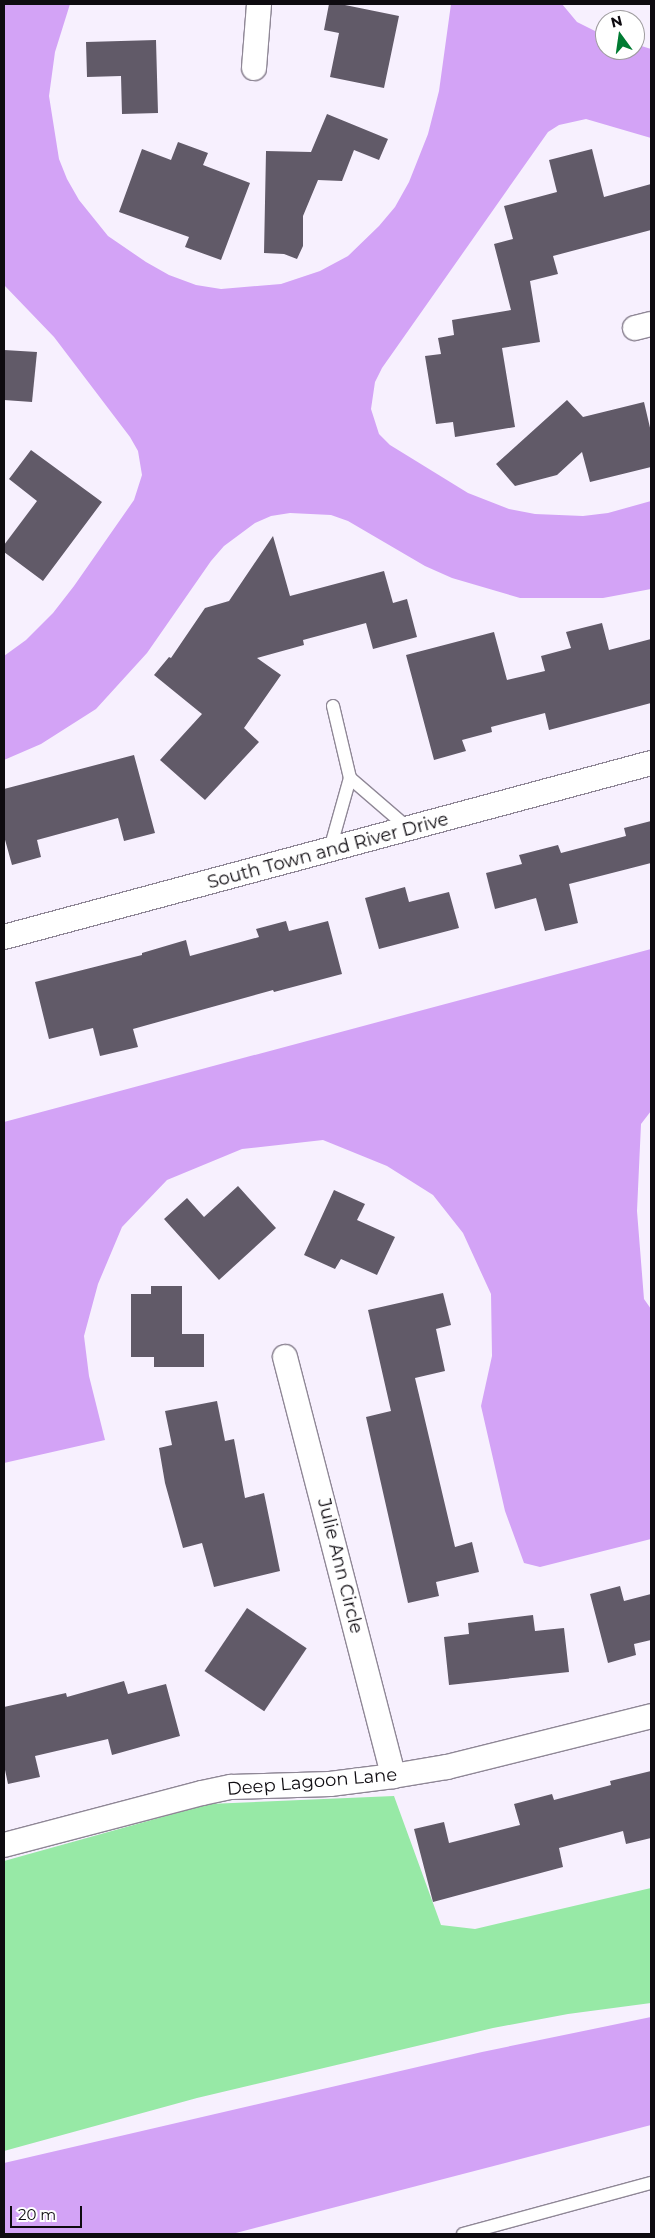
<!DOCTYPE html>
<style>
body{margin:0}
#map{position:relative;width:655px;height:2238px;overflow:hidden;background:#f7f0fe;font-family:Montserrat,sans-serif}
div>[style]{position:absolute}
.green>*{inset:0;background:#97e9a6}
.water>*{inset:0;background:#d3a3f6}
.building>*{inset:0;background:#615a68;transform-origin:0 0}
.roads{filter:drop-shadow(1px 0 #8f8796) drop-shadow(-1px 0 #8f8796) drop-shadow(0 1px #8f8796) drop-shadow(0 -1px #8f8796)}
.service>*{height:12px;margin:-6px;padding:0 6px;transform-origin:6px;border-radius:6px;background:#fff}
.minor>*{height:24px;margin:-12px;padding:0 12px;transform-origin:12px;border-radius:12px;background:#fff}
span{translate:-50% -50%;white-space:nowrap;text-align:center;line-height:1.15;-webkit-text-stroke:5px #fff;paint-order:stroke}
.street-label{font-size:18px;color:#0e0b10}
.frame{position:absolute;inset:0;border:5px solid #0e0b10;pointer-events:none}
.north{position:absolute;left:595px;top:10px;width:50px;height:50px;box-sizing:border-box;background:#fff;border:1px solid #9f9d9f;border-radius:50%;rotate:346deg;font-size:14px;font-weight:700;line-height:20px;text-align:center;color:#0e0b10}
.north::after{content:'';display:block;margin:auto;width:18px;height:22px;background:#007b32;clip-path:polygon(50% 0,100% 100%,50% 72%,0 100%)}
.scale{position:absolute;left:10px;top:2206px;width:72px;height:22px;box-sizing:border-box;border:2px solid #0e0b10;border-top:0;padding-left:6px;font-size:15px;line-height:18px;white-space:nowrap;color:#0e0b10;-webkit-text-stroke:4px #fff;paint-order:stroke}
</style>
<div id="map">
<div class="green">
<i style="clip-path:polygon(394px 1796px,441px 1925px,475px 1929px,651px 1888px,651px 2003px,568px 2014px,493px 2028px,197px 2098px,4px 2151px,4px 1861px,209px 1804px)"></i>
</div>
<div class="water">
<i style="clip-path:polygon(4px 4px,70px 4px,55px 52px,49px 96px,59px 159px,67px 179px,79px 200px,108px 236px,146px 262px,169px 275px,196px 285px,221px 289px,281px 284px,320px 271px,348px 256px,379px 226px,395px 207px,409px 182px,428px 134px,439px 91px,451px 4px,562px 4px,577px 22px,605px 36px,605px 50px,635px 50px,635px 44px,651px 49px,651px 138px,586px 119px,559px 125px,548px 132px,382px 368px,375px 382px,371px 409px,379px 434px,390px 445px,468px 493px,509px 509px,535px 514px,583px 516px,608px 513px,651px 501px,651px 589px,603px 598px,520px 598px,452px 578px,425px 566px,348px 521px,331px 515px,290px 513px,271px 516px,255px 523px,224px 546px,211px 561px,147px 653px,96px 709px,41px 744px,4px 760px,4px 656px,26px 640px,53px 613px,74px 586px,134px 500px,142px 475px,138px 451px,130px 437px,54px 337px,4px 285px)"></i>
<i style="clip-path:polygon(651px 949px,651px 1111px,641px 1124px,637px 1211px,644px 1299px,651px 1309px,651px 1539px,540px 1567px,524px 1563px,505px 1511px,481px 1406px,492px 1356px,491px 1294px,463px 1233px,433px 1195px,387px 1166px,323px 1140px,242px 1149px,167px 1180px,122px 1227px,98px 1284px,84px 1336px,89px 1376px,105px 1440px,4px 1463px,4px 1122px)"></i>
<i style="clip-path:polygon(651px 2017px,651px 2125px,232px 2234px,4px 2234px,4px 2163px,482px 2052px)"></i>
</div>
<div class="building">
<i style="clip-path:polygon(329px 4px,340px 4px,399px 16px,384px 88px,330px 77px,339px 33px,324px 30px)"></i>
<i style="clip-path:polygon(156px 40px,158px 113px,122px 114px,121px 76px,87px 77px,86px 42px)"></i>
<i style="clip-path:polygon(327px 114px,388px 139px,379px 160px,354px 150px,342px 181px,318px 180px,303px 216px,303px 246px,297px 259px,284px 254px,264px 253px,266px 151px,311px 152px)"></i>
<i style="clip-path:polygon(178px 142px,208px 153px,203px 165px,250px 183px,221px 260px,185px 247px,189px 237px,119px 212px,142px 149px,171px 160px)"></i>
<i style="clip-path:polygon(592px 149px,604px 197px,651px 184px,651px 230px,553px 256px,558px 274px,530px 281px,540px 342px,502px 348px,515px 427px,455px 437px,453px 422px,436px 424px,425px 356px,441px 354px,438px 338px,454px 335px,452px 320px,511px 310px,494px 244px,513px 239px,504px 206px,557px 192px,549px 160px)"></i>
<i style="clip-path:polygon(4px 350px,37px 352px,32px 402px,4px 400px)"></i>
<i style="clip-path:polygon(567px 400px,583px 417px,644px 402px,651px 432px,651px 467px,590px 482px,582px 452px,557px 475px,515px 486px,496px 464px)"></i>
<i style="clip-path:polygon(31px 450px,102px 502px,43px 581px,4px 552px,4px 545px,37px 501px,9px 479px)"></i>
<i style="clip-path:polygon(273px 536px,290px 596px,384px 571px,393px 603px,407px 599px,417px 637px,373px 649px,366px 623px,303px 640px,304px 645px,257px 658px,281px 675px,244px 728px,259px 742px,205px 800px,160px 760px,202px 714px,154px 675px,169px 657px,171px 658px,205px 608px,229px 601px)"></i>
<i style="clip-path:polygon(602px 623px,609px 650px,651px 639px,651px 703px,549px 730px,545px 713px,491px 727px,492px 732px,462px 740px,466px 751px,434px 760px,406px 655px,494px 632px,507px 680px,545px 671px,541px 656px,571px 648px,566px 632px)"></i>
<i style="clip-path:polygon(134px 755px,155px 833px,124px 841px,118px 818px,37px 840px,41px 857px,12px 865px,4px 836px,4px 789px)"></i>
<i style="clip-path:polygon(651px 821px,651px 863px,569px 884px,578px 923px,545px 931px,536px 898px,495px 909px,486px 873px,522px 864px,519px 855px,558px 845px,561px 853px,626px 836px,624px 828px)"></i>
<i style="clip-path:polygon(405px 887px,409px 902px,449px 892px,459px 928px,379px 949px,365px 898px)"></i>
<i style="clip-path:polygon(286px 921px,289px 931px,328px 921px,342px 974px,274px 992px,273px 990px,133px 1029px,138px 1047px,100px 1056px,93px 1028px,49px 1039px,35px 982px,142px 955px,142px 953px,186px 940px,190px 956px,259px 937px,256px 929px)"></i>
<i style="clip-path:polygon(238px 1186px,276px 1228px,219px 1280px,164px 1219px,187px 1198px,204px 1217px)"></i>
<i style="clip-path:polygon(334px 1190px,365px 1204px,357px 1220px,395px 1237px,377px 1275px,341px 1259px,335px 1269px,304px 1255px)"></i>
<i style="clip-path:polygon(151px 1286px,182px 1286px,182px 1334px,204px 1334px,204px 1367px,154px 1367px,154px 1357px,131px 1357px,131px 1294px,151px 1294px)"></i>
<i style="clip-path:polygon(443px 1293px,451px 1325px,436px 1329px,445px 1371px,415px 1378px,455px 1547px,472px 1542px,479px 1572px,436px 1582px,439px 1596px,408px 1603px,366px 1417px,391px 1411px,368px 1310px)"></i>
<i style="clip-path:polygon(217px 1401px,225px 1441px,234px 1439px,245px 1498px,264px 1493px,280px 1571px,214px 1587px,202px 1543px,183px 1548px,165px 1483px,159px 1448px,172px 1445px,165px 1411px)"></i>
<i style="clip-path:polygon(620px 1586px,624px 1601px,651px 1594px,651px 1640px,634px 1644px,636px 1655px,608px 1663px,590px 1594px)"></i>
<i style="left:247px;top:1608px;width:72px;height:76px;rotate:34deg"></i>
<i style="clip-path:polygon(533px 1615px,535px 1631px,564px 1628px,569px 1672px,449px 1685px,444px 1637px,469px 1634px,468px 1623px)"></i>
<i style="clip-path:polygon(124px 1681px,128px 1694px,166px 1684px,180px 1736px,112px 1755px,108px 1739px,35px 1756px,40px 1777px,8px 1784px,4px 1765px,4px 1707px,66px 1693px,67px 1697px)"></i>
<i style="clip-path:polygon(651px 1771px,651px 1838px,626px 1844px,623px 1831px,559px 1848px,563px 1867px,433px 1902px,414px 1829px,444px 1822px,449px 1843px,520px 1825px,514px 1804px,552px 1794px,554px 1800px,611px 1785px,610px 1781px)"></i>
</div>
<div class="roads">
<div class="service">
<i style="left:350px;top:778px;width:77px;rotate:40.8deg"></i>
<i style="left:330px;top:849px;width:74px;rotate:-74.3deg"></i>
<i style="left:350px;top:778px;width:74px;rotate:-103.3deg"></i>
<i style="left:463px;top:2234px;width:195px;rotate:-15.2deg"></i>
</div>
<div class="minor">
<i style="left:254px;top:68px;width:64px;rotate:-85.5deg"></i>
<i style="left:635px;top:328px;width:16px;rotate:-14deg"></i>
<i style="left:4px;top:937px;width:670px;rotate:-15.05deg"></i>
<i style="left:285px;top:1357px;width:433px;rotate:75.5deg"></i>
<i style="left:4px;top:1845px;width:205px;rotate:-14.7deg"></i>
<i style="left:202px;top:1793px;width:30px;rotate:-12deg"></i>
<i style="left:231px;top:1787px;width:99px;rotate:-1.7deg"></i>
<i style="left:330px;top:1784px;width:64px;rotate:-7.2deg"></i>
<i style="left:393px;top:1776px;width:55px;rotate:-9.5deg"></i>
<i style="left:447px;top:1767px;width:210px;rotate:-14deg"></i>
</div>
</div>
<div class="street-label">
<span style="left:328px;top:851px;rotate:-15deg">South Town and River Drive</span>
<span style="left:340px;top:1566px;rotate:76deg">Julie Ann Circle</span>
<span style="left:312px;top:1782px;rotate:-5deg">Deep Lagoon Lane</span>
</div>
<div class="frame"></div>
<div class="north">N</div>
<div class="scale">20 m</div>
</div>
